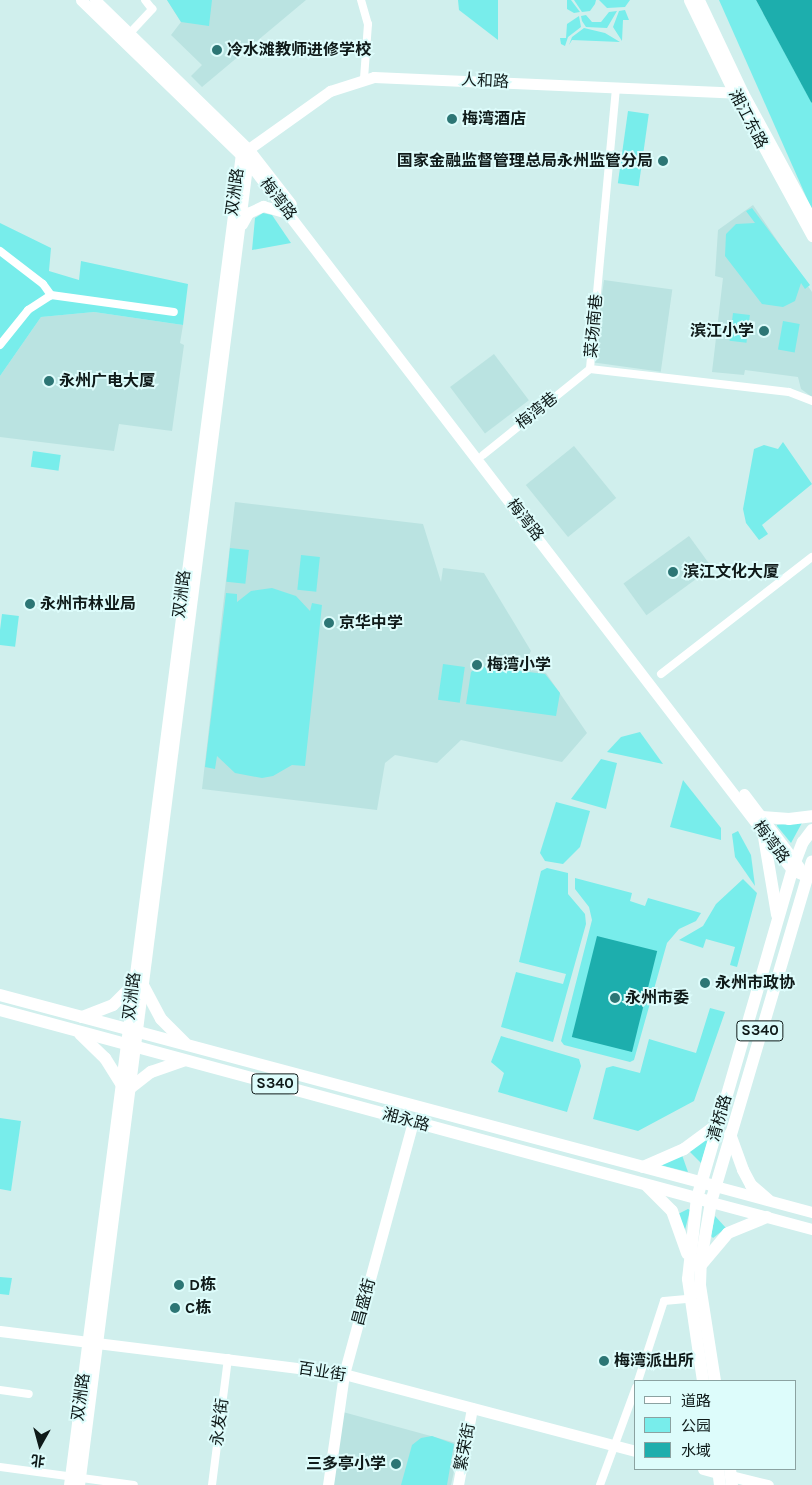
<!DOCTYPE html>
<meta charset="utf-8">
<style>
body{margin:0}
#map{position:relative;width:812px;height:1485px;overflow:hidden;background:#d0efed;font-family:Karla,"Noto Sans SC",sans-serif}
div>[style]{position:absolute}
.built>*{inset:0;background:#bae3e1;transform-origin:0 0}
.green>*{inset:0;background:#78edeb;transform-origin:0 0}
.water>*{inset:0;background:#1daead;transform-origin:0 0}
.street>*{height:8px;margin:-4px;padding:0 4px;transform-origin:4px;border-radius:4px;background:#fff}
.secondary>*{height:11px;margin:-5.5px;padding:0 5.5px;transform-origin:5.5px;border-radius:5.5px;background:#fff}
.primary>*{height:12px;margin:-6px;padding:0 6px;transform-origin:6px;border-radius:6px;background:#fff}
.dots>*{width:14px;height:14px;translate:-50% -50%;box-sizing:border-box;border:2px solid #ddfcfb;border-radius:50%}
span{translate:-50% -50%;white-space:nowrap;text-align:center;line-height:1.15;-webkit-text-stroke:4px #ddfcfb;paint-order:stroke}
.shield-label span{padding:1px 4px;background:#ddfcfb;border:1px solid;border-radius:4px;-webkit-text-stroke-width:0}
.shield-label{font-size:15px;color:#0f1a19;font-weight:700}
.poi-label{font-size:16px;color:#0f1a19;font-weight:700}
.left{translate:0 -50%;text-align:left}
.right{translate:-100% -50%;text-align:right}
.street-label{font-size:16px;color:#0f1a19}
.legend{position:absolute;left:634px;top:1380px;width:162px;height:90px;box-sizing:border-box;background:#ddfcfb;border:1px solid #8ba2a1;margin:0;padding:6px 9px;list-style:none;font-size:15px;color:#0f1a19}
.legend li{display:flex;align-items:center;gap:10px;height:25px}
.legend b{width:25px;border:1px solid #8ba2a1}
.north{position:absolute;left:15px;top:1420px;width:50px;height:50px;-webkit-text-stroke:4px #ddfcfb;paint-order:stroke;rotate:187deg;font-size:14px;font-weight:700;line-height:20px;text-align:center;color:#0f1a19}
.north::after{content:'';display:block;margin:auto;width:18px;height:22px;background:#0f1a19;clip-path:polygon(50% 0,100% 100%,50% 72%,0 100%)}
</style>
<div id="map">
<div class="built">
<i style="clip-path:polygon(167px 0,306px 0,202px 87px,191px 76px,202px 65px,171px 35px,181px 22px)"></i>
<i style="clip-path:polygon(753px 205px,812px 292px,812px 397px,801px 389px,798px 377px,745px 370px,744px 375px,712px 372px,723px 278px,715px 276px,718px 230px)"></i>
<i style="left:604px;top:280px;width:69px;height:83px;rotate:8deg"></i>
<i style="clip-path:polygon(94px 312px,183px 325px,180px 343px,184px 345px,172px 431px,119px 424px,114px 451px,0 437px,0 376px,41px 317px)"></i>
<i style="left:494px;top:354px;width:58px;height:55px;rotate:53deg"></i>
<i style="left:574px;top:446px;width:67px;height:62px;rotate:51deg"></i>
<i style="clip-path:polygon(235px 502px,423px 524px,441px 582px,443px 568px,484px 573px,531px 651px,522px 668px,546px 673px,587px 733px,562px 762px,461px 740px,437px 763px,395px 755px,385px 763px,377px 810px,202px 789px)"></i>
<i style="left:689px;top:536px;width:39px;height:81px;rotate:54deg"></i>
<i style="clip-path:polygon(343px 1412px,460px 1444px,451px 1485px,333px 1485px)"></i>
</div>
<div class="green">
<i style="clip-path:polygon(167px 0,212px 0,209px 26px,181px 22px)"></i>
<i style="clip-path:polygon(458px 0,498px 0,498px 40px,459px 10px)"></i>
<i style="clip-path:polygon(567px 0,571px 0,580px 12px,574px 13px,567px 9px)"></i>
<i style="clip-path:polygon(574px 0,596px 0,595px 4px,590px 11px,582px 12px)"></i>
<i style="clip-path:polygon(599px 0,630px 0,625px 7px,607px 8px)"></i>
<i style="clip-path:polygon(719px 0,756px 0,812px 103px,812px 210px)"></i>
<i style="clip-path:polygon(625px 10px,629px 20px,623px 20px,622px 41px,613px 27px,619px 11px)"></i>
<i style="clip-path:polygon(617px 11px,607px 28px,586px 27px,582px 21px,581px 16px,586px 15px,592px 22px,601px 22px,609px 12px)"></i>
<i style="clip-path:polygon(579px 16px,581px 27px,568px 37px,565px 46px,561px 44px,560px 38px,566px 38px,567px 24px)"></i>
<i style="clip-path:polygon(584px 28px,605px 33px,620px 42px,572px 40px,569px 45px,572px 37px)"></i>
<i style="left:628px;top:111px;width:21px;height:73px;rotate:8deg"></i>
<i style="clip-path:polygon(752px 208px,810px 285px,805px 289px,801px 283px,795px 301px,783px 307px,762px 304px,725px 256px,726px 234px,736px 224px,755px 223px,746px 211px)"></i>
<i style="clip-path:polygon(263px 213px,272px 215px,291px 243px,252px 250px,255px 218px)"></i>
<i style="clip-path:polygon(0 223px,51px 248px,49px 271px,79px 280px,81px 261px,188px 284px,183px 325px,94px 312px,41px 317px,0 376px)"></i>
<i style="left:733px;top:313px;width:17px;height:28px;rotate:7deg"></i>
<i style="left:783px;top:321px;width:17px;height:29px;rotate:10deg"></i>
<i style="clip-path:polygon(783px 442px,812px 484px,762px 525px,768px 534px,759px 540px,746px 523px,743px 509px,754px 449px,764px 445px,778px 449px)"></i>
<i style="left:33px;top:451px;width:28px;height:16px;rotate:8deg"></i>
<i style="left:230px;top:548px;width:19px;height:34px;rotate:6deg"></i>
<i style="left:301px;top:555px;width:19px;height:35px;rotate:6deg"></i>
<i style="clip-path:polygon(272px 588px,296px 596px,310px 611px,312px 603px,322px 605px,305px 766px,292px 765px,273px 776px,262px 778px,235px 773px,217px 756px,215px 769px,205px 767px,226px 593px,237px 594px,237px 602px,251px 591px)"></i>
<i style="left:2px;top:614px;width:17px;height:31px;rotate:7deg"></i>
<i style="left:443px;top:664px;width:22px;height:36px;rotate:8deg"></i>
<i style="clip-path:polygon(478px 666px,545px 674px,560px 693px,556px 716px,466px 704px,471px 672px)"></i>
<i style="clip-path:polygon(640px 732px,663px 764px,607px 752px,621px 737px)"></i>
<i style="clip-path:polygon(601px 759px,617px 763px,606px 809px,571px 799px)"></i>
<i style="clip-path:polygon(683px 780px,721px 828px,721px 840px,670px 827px)"></i>
<i style="clip-path:polygon(556px 802px,590px 811px,580px 847px,563px 864px,545px 861px,540px 853px)"></i>
<i style="clip-path:polygon(803px 821px,791px 843px,777px 826px,777px 825px)"></i>
<i style="clip-path:polygon(738px 831px,751px 855px,755px 886px,735px 857px,732px 834px)"></i>
<i style="clip-path:polygon(547px 868px,568px 873px,568px 894px,585px 914px,586px 924px,553px 1042px,501px 1027px,516px 972px,563px 984px,566px 974px,519px 962px,541px 871px)"></i>
<i style="clip-path:polygon(575px 878px,632px 893px,630px 901px,645px 906px,648px 898px,701px 913px,696px 921px,679px 929px,667px 943px,634px 1060px,630px 1062px,564px 1045px,561px 1041px,592px 920px,589px 907px,575px 889px)"></i>
<i style="clip-path:polygon(743px 879px,757px 893px,737px 967px,730px 965px,735px 947px,706px 939px,703px 948px,679px 940px,703px 926px,716px 904px)"></i>
<i style="clip-path:polygon(710px 1008px,725px 1012px,694px 1101px,638px 1131px,593px 1119px,606px 1068px,613px 1066px,640px 1073px,649px 1039px,696px 1053px)"></i>
<i style="clip-path:polygon(501px 1036px,579px 1059px,581px 1066px,567px 1112px,498px 1092px,504px 1073px,491px 1062px)"></i>
<i style="clip-path:polygon(0 1118px,21px 1121px,11px 1191px,0 1189px)"></i>
<i style="clip-path:polygon(706px 1139px,708px 1140px,701px 1163px,689px 1151px)"></i>
<i style="clip-path:polygon(682px 1155px,688px 1172px,660px 1165px)"></i>
<i style="clip-path:polygon(688px 1209px,690px 1210px,685px 1230px,678px 1214px)"></i>
<i style="clip-path:polygon(715px 1216px,726px 1228px,713px 1238px,711px 1236px)"></i>
<i style="clip-path:polygon(0 1277px,12px 1278px,9px 1295px,0 1294px)"></i>
<i style="clip-path:polygon(432px 1436px,454px 1444px,447px 1485px,401px 1485px,412px 1445px,421px 1438px)"></i>
</div>
<div class="water">
<i style="clip-path:polygon(756px 0,812px 0,812px 103px,811px 102px)"></i>
<i style="left:597px;top:936px;width:62px;height:104px;rotate:14deg"></i>
</div>
<div class="street">
<i style="left:361px;top:0;width:25px;rotate:74deg"></i>
<i style="left:368px;top:24px;width:55px;rotate:94.2deg"></i>
<i style="left:130px;top:33px;width:33px;rotate:-47deg"></i>
<i style="left:152px;top:9px;width:11px;rotate:-128deg"></i>
<i style="left:616px;top:88px;width:282px;rotate:95.3deg"></i>
<i style="left:590px;top:369px;width:200px;rotate:6.6deg"></i>
<i style="left:789px;top:392px;width:25px;rotate:21deg"></i>
<i style="left:0;top:251px;width:54px;rotate:37.5deg"></i>
<i style="left:43px;top:284px;width:14px;rotate:54deg"></i>
<i style="left:0;top:345px;width:45px;rotate:-51.3deg"></i>
<i style="left:28px;top:310px;width:27px;rotate:-33deg"></i>
<i style="left:51px;top:295px;width:124px;rotate:7.9deg"></i>
<i style="left:483px;top:455px;width:137px;rotate:-38.8deg"></i>
<i style="left:661px;top:674px;width:191px;rotate:-37.8deg"></i>
<i style="left:638px;top:1381px;width:84px;rotate:-72deg"></i>
<i style="left:664px;top:1301px;width:25px;rotate:-5deg"></i>
<i style="left:0;top:1390px;width:29px;rotate:8deg"></i>
<i style="left:0;top:1467px;width:135px;rotate:7.7deg"></i>
<i style="left:212px;top:1485px;width:128px;rotate:-82.8deg"></i>
<i style="left:600px;top:1485px;width:104px;rotate:-69.8deg"></i>
</div>
<div class="secondary">
<i style="left:81px;top:0;width:234px;rotate:44.1deg"></i>
<i style="left:249px;top:163px;width:875px;rotate:52.48deg"></i>
<i style="left:782px;top:857px;width:16px;rotate:52deg"></i>
<i style="left:792px;top:870px;width:15px;rotate:23deg"></i>
<i style="left:95px;top:0;width:215px;rotate:44.2deg"></i>
<i style="left:249px;top:150px;width:68px;rotate:52.1deg"></i>
<i style="left:689px;top:0;width:103px;rotate:64.2deg"></i>
<i style="left:734px;top:93px;width:163px;rotate:61.4deg"></i>
<i style="left:699px;top:0;width:103px;rotate:64.7deg"></i>
<i style="left:743px;top:93px;width:145px;rotate:61.5deg"></i>
<i style="left:243px;top:153px;width:107px;rotate:-35.5deg"></i>
<i style="left:330px;top:91px;width:46px;rotate:-17.7deg"></i>
<i style="left:374px;top:77px;width:369px;rotate:2.5deg"></i>
<i style="left:242px;top:224px;width:13px;rotate:-61deg"></i>
<i style="left:248px;top:213px;width:17px;rotate:-25deg"></i>
<i style="left:263px;top:206px;width:25px;rotate:16deg"></i>
<i style="left:744px;top:794px;width:91px;rotate:53deg"></i>
<i style="left:715px;top:1186px;width:100px;rotate:15deg"></i>
<i style="left:711px;top:1202px;width:105px;rotate:15deg"></i>
<i style="left:0;top:1331px;width:347px;rotate:7.1deg"></i>
<i style="left:344px;top:1374px;width:302px;rotate:14.8deg"></i>
<i style="left:703px;top:1469px;width:16px;rotate:15deg"></i>
<i style="left:731px;top:1476px;width:38px;rotate:14deg"></i>
<i style="left:69px;top:1485px;width:1342px;rotate:-82.64deg"></i>
<i style="left:79px;top:1485px;width:1346px;rotate:-82.74deg"></i>
<i style="left:328px;top:1485px;width:112px;rotate:-81.8deg"></i>
<i style="left:344px;top:1374px;width:261px;rotate:-74.7deg"></i>
<i style="left:458px;top:1485px;width:78px;rotate:-79.7deg"></i>
</div>
<div class="primary">
<i style="left:762px;top:817px;width:27px;rotate:4deg"></i>
<i style="left:789px;top:819px;width:23px;rotate:-7deg"></i>
<i style="left:763px;top:831px;width:85px;rotate:80.5deg"></i>
<i style="left:144px;top:987px;width:36px;rotate:62deg"></i>
<i style="left:161px;top:1019px;width:34px;rotate:45deg"></i>
<i style="left:0;top:995px;width:740px;rotate:14.96deg"></i>
<i style="left:0;top:1010px;width:736px;rotate:15.11deg"></i>
<i style="left:82px;top:1017px;width:33px;rotate:-21deg"></i>
<i style="left:113px;top:1005px;width:28px;rotate:-45deg"></i>
<i style="left:80px;top:1034px;width:35px;rotate:44deg"></i>
<i style="left:105px;top:1058px;width:31px;rotate:58deg"></i>
<i style="left:129px;top:1089px;width:28px;rotate:-38deg"></i>
<i style="left:151px;top:1072px;width:34px;rotate:-19deg"></i>
<i style="left:730px;top:1134px;width:38px;rotate:70deg"></i>
<i style="left:743px;top:1170px;width:17px;rotate:62deg"></i>
<i style="left:751px;top:1185px;width:23px;rotate:41deg"></i>
<i style="left:643px;top:1167px;width:45px;rotate:-23.7deg"></i>
<i style="left:684px;top:1149px;width:42px;rotate:-36.3deg"></i>
<i style="left:647px;top:1186px;width:35px;rotate:45deg"></i>
<i style="left:672px;top:1211px;width:45px;rotate:70.3deg"></i>
<i style="left:702px;top:1264px;width:40px;rotate:-50deg"></i>
<i style="left:728px;top:1233px;width:42px;rotate:-22.3deg"></i>
<i style="left:703px;top:1381px;width:103px;rotate:-98.4deg"></i>
<i style="left:688px;top:1279px;width:81px;rotate:-83.7deg"></i>
<i style="left:697px;top:1198px;width:341px;rotate:-73.8deg"></i>
<i style="left:792px;top:870px;width:30px;rotate:-69deg"></i>
<i style="left:803px;top:842px;width:15px;rotate:-53deg"></i>
<i style="left:715px;top:1381px;width:97px;rotate:-98.9deg"></i>
<i style="left:700px;top:1285px;width:25px;rotate:-88deg"></i>
<i style="left:701px;top:1260px;width:59px;rotate:-80.2deg"></i>
<i style="left:711px;top:1202px;width:355px;rotate:-73.5deg"></i>
<i style="left:718px;top:1469px;width:16px;rotate:83deg"></i>
<i style="left:730px;top:1469px;width:16px;rotate:83deg"></i>
</div>
<div class="dots">
<i style="left:217px;top:50px;background:#2c7675"></i>
<i style="left:452px;top:119px;background:#2c7675"></i>
<i style="left:663px;top:161px;background:#2c7675"></i>
<i style="left:764px;top:331px;background:#2c7675"></i>
<i style="left:49px;top:381px;background:#2c7675"></i>
<i style="left:673px;top:572px;background:#2c7675"></i>
<i style="left:30px;top:604px;background:#2c7675"></i>
<i style="left:329px;top:623px;background:#2c7675"></i>
<i style="left:477px;top:665px;background:#2c7675"></i>
<i style="left:705px;top:983px;background:#2c7675"></i>
<i style="left:615px;top:998px;background:#2c7675"></i>
<i style="left:179px;top:1285px;background:#2c7675"></i>
<i style="left:175px;top:1308px;background:#2c7675"></i>
<i style="left:604px;top:1361px;background:#2c7675"></i>
<i style="left:396px;top:1464px;background:#2c7675"></i>
</div>
<div class="shield-label">
<span style="left:760px;top:1031px">S340</span>
<span style="left:275px;top:1084px">S340</span>
</div>
<div class="poi-label">
<span class="left" style="left:227px;top:50px">冷水滩教师进修学校</span>
<span class="left" style="left:462px;top:119px">梅湾酒店</span>
<span class="right" style="left:653px;top:161px">国家金融监督管理总局永州监管分局</span>
<span class="right" style="left:754px;top:331px">滨江小学</span>
<span class="left" style="left:59px;top:381px">永州广电大厦</span>
<span class="left" style="left:683px;top:572px">滨江文化大厦</span>
<span class="left" style="left:40px;top:604px">永州市林业局</span>
<span class="left" style="left:339px;top:623px">京华中学</span>
<span class="left" style="left:487px;top:665px">梅湾小学</span>
<span class="left" style="left:715px;top:983px">永州市政协</span>
<span class="left" style="left:625px;top:998px">永州市委</span>
<span class="left" style="left:189px;top:1285px">D栋</span>
<span class="left" style="left:185px;top:1308px">C栋</span>
<span class="left" style="left:614px;top:1361px">梅湾派出所</span>
<span class="right" style="left:386px;top:1464px">三多亭小学</span>
</div>
<div class="street-label">
<span style="left:485px;top:81px;rotate:3deg">人和路</span>
<span style="left:748px;top:119px;rotate:62deg">湘江东路</span>
<span style="left:235px;top:192px;rotate:-82deg">双洲路</span>
<span style="left:278px;top:199px;rotate:52deg">梅湾路</span>
<span style="left:594px;top:326px;rotate:-85deg">菜场南巷</span>
<span style="left:537px;top:411px;rotate:-39deg">梅湾巷</span>
<span style="left:525px;top:520px;rotate:52deg">梅湾路</span>
<span style="left:182px;top:594px;rotate:-83deg">双洲路</span>
<span style="left:771px;top:842px;rotate:53deg">梅湾路</span>
<span style="left:132px;top:996px;rotate:-83deg">双洲路</span>
<span style="left:720px;top:1118px;rotate:-74deg">清桥路</span>
<span style="left:406px;top:1120px;rotate:15deg">湘永路</span>
<span style="left:364px;top:1302px;rotate:-75deg">昌盛街</span>
<span style="left:322px;top:1372px;rotate:9deg">百业街</span>
<span style="left:81px;top:1397px;rotate:-82deg">双洲路</span>
<span style="left:220px;top:1422px;rotate:-83deg">永发街</span>
<span style="left:465px;top:1447px;rotate:-79deg">繁荣街</span>
</div>
<ul class="legend">
<li><b style="height:6px;background:#fff"></b>道路</li>
<li><b style="height:14px;background:#78edeb"></b>公园</li>
<li><b style="height:14px;background:#1daead"></b>水域</li>
</ul>
<div class="north">北</div>
</div>
